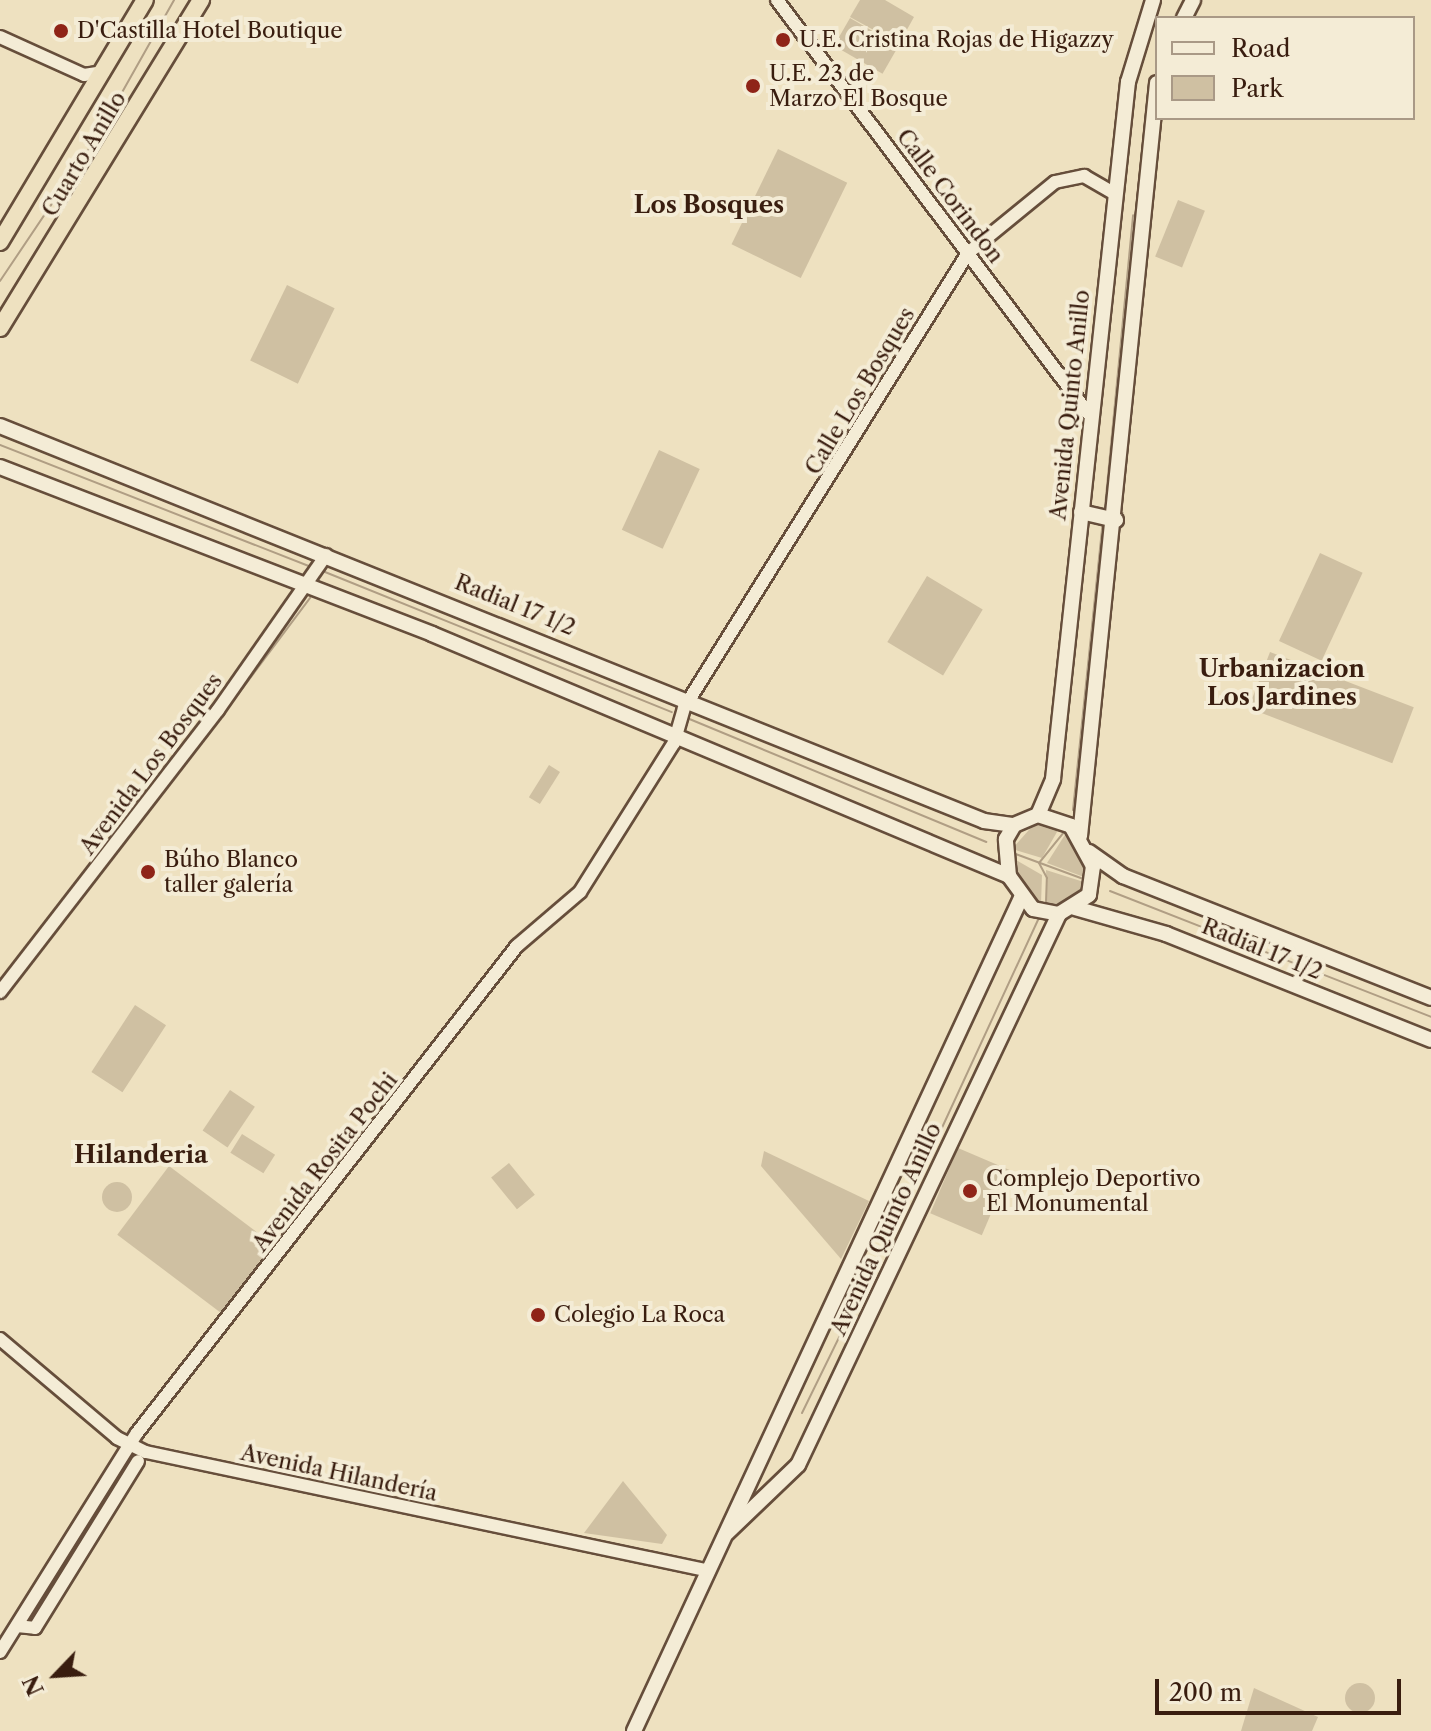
<!DOCTYPE html>
<meta charset="utf-8">
<style>
body{margin:0}
#map{position:relative;width:1431px;height:1731px;overflow:hidden;background:#eee1c0;font-family:"Libre Caslon Text",serif}
div>[style]{position:absolute}
.green>*{inset:0;background:#cfc0a2;transform-origin:0 0}
.round{border-radius:50%}
.stream>*{height:2px;margin:-1px;padding:0 1px;transform-origin:1px;border-radius:1px;background:#b09e84}
.roads{filter:drop-shadow(2px 0 #664e3b) drop-shadow(-2px 0 #664e3b) drop-shadow(0 2px #664e3b) drop-shadow(0 -2px #664e3b)}
.tertiary>*{height:12px;margin:-6px;padding:0 6px;transform-origin:6px;border-radius:6px;background:#f4ecd6}
.secondary>*{height:14px;margin:-7px;padding:0 7px;transform-origin:7px;border-radius:7px;background:#f4ecd6}
.trunk>*{height:16px;margin:-8px;padding:0 8px;transform-origin:8px;border-radius:8px;background:#eee1c0}
.dots>*{width:22px;height:22px;translate:-50% -50%;box-sizing:border-box;border:4px solid #f4ecd6;border-radius:50%}
span{translate:-50% -50%;white-space:nowrap;text-align:center;line-height:1.15;-webkit-text-stroke:8px #f4ecd6;paint-order:stroke}
.poi-label{font-size:22px;color:#391d0f}
.left{translate:0 -50%;text-align:left}
.street-label{font-size:22px;color:#391d0f}
.neighbourhood-label{font-size:24px;color:#391d0f;font-weight:700}
.legend{position:absolute;left:1155px;top:16px;width:260px;height:104px;box-sizing:border-box;background:#f4ecd6;border:2px solid #a99986;margin:0;padding:10px 14px;list-style:none;font-size:24px;color:#391d0f}
.legend li{display:flex;align-items:center;gap:16px;height:40px}
.legend b{width:40px;border:2px solid #a99986}
.north{position:absolute;left:16px;top:1635px;width:80px;height:80px;-webkit-text-stroke:6px #f4ecd6;paint-order:stroke;rotate:245deg;font-size:22px;font-weight:700;line-height:32px;text-align:center;color:#391d0f}
.north::after{content:'';display:block;margin:auto;width:28px;height:36px;background:#391d0f;clip-path:polygon(50% 0,100% 100%,50% 72%,0 100%)}
.scale{position:absolute;left:1155px;top:1679px;width:246px;height:36px;box-sizing:border-box;border:4px solid #391d0f;border-top:0;padding-left:10px;font-size:24px;line-height:28px;white-space:nowrap;color:#391d0f;-webkit-text-stroke:6px #f4ecd6;paint-order:stroke}
</style>
<div id="map">
<div class="green">
<i style="clip-path:polygon(860px 0,885px 0,914px 17px,899px 44px,850px 17px)"></i>
<i style="left:850px;top:18px;width:56px;height:32px;rotate:30deg"></i>
<i style="left:778px;top:149px;width:77px;height:106px;rotate:26deg"></i>
<i style="left:1178px;top:200px;width:29px;height:61px;rotate:22deg"></i>
<i style="left:287px;top:285px;width:53px;height:84px;rotate:26deg"></i>
<i style="left:659px;top:450px;width:45px;height:88px;rotate:25deg"></i>
<i style="left:1320px;top:553px;width:47px;height:97px;rotate:25deg"></i>
<i style="left:927px;top:576px;width:65px;height:77px;rotate:31deg"></i>
<i style="left:1270px;top:652px;width:154px;height:60px;rotate:21deg"></i>
<i style="left:549px;top:765px;width:13px;height:38px;rotate:32deg"></i>
<i style="clip-path:polygon(1036px 822px,1061px 825px,1042px 858px,1012px 849px)"></i>
<i style="clip-path:polygon(1068px 830px,1086px 858px,1089px 879px,1047px 863px)"></i>
<i style="clip-path:polygon(1011px 857px,1042px 875px,1041px 904px,1022px 884px)"></i>
<i style="clip-path:polygon(1046px 870px,1087px 883px,1086px 889px,1062px 909px,1047px 906px)"></i>
<i style="left:135px;top:1005px;width:37px;height:80px;rotate:33deg"></i>
<i style="left:230px;top:1090px;width:30px;height:49px;rotate:34deg"></i>
<i style="left:242px;top:1134px;width:39px;height:22px;rotate:32deg"></i>
<i style="left:958px;top:1148px;width:56px;height:71px;rotate:23deg"></i>
<i style="clip-path:polygon(764px 1151px,869px 1201px,841px 1259px,761px 1166px)"></i>
<i style="left:509px;top:1163px;width:41px;height:23px;rotate:51deg"></i>
<i style="left:169px;top:1166px;width:130px;height:86px;rotate:37deg"></i>
<i class="round" style="left:102px;top:1182px;width:30px;height:30px"></i>
<i style="clip-path:polygon(623px 1481px,667px 1535px,662px 1544px,584px 1533px)"></i>
<i class="round" style="left:1345px;top:1683px;width:30px;height:30px"></i>
<i style="clip-path:polygon(1254px 1688px,1318px 1717px,1312px 1731px,1241px 1731px)"></i>
</div>
<div class="stream">
<i style="left:0;top:281px;width:176px;rotate:-56.1deg"></i>
<i style="left:98px;top:135px;width:155px;rotate:-60.6deg"></i>
<i style="left:0;top:445px;width:335px;rotate:21.4deg"></i>
<i style="left:1105px;top:507px;width:293px;rotate:-84.5deg"></i>
<i style="left:325px;top:572px;width:374px;rotate:22deg"></i>
<i style="left:230px;top:705px;width:134px;rotate:-53.2deg"></i>
<i style="left:687px;top:718px;width:324px;rotate:22.5deg"></i>
<i style="left:206px;top:738px;width:22px;rotate:-56deg"></i>
<i style="left:1073px;top:810px;width:290px;rotate:-84.1deg"></i>
<i style="left:1013px;top:853px;width:78px;rotate:20.3deg"></i>
<i style="left:1110px;top:891px;width:345px;rotate:21.4deg"></i>
<i style="left:1046px;top:902px;width:24px;rotate:-88deg"></i>
<i style="left:1047px;top:878px;width:17px;rotate:-118deg"></i>
<i style="left:1039px;top:863px;width:40px;rotate:-51deg"></i>
<i style="left:940px;top:1132px;width:236px;rotate:-65.2deg"></i>
<i style="left:802px;top:1413px;width:302px;rotate:-63.9deg"></i>
</div>
<div class="roads">
<div class="tertiary">
<i style="left:777px;top:0;width:522px;rotate:53.02deg"></i>
<i style="left:0;top:37px;width:92px;rotate:24.3deg"></i>
<i style="left:84px;top:75px;width:20px;rotate:-9deg"></i>
<i style="left:0;top:992px;width:356px;rotate:-52.3deg"></i>
<i style="left:218px;top:710px;width:189px;rotate:-55.1deg"></i>
<i style="left:0;top:1339px;width:153px;rotate:40.2deg"></i>
<i style="left:117px;top:1438px;width:32px;rotate:26deg"></i>
<i style="left:146px;top:1452px;width:571px;rotate:11.92deg"></i>
<i style="left:17px;top:1626px;width:18px;rotate:6deg"></i>
<i style="left:35px;top:1628px;width:196px;rotate:-58.3deg"></i>
<i style="left:0;top:1652px;width:258px;rotate:-58deg"></i>
<i style="left:137px;top:1433px;width:618px;rotate:-52.04deg"></i>
<i style="left:517px;top:946px;width:83px;rotate:-40.6deg"></i>
<i style="left:580px;top:892px;width:176px;rotate:-57.8deg"></i>
<i style="left:674px;top:743px;width:36px;rotate:-74deg"></i>
<i style="left:684px;top:708px;width:536px;rotate:-58.03deg"></i>
<i style="left:968px;top:253px;width:112px;rotate:-39.2deg"></i>
<i style="left:1055px;top:182px;width:30px;rotate:-12deg"></i>
<i style="left:1084px;top:176px;width:34px;rotate:30deg"></i>
</div>
<div class="secondary">
<i style="left:1184px;top:18px;width:20px;rotate:-63deg"></i>
<i style="left:0;top:426px;width:1060px;rotate:21.87deg"></i>
<i style="left:984px;top:821px;width:30px;rotate:8deg"></i>
<i style="left:0;top:467px;width:463px;rotate:21.1deg"></i>
<i style="left:432px;top:634px;width:626px;rotate:22.75deg"></i>
<i style="left:1081px;top:512px;width:36px;rotate:13deg"></i>
<i style="left:1038px;top:815px;width:39px;rotate:-67deg"></i>
<i style="left:1053px;top:779px;width:701px;rotate:-83.86deg"></i>
<i style="left:1128px;top:82px;width:86px;rotate:-73deg"></i>
<i style="left:1038px;top:815px;width:35px;rotate:18deg"></i>
<i style="left:1071px;top:826px;width:46px;rotate:61.2deg"></i>
<i style="left:1093px;top:866px;width:29px;rotate:98deg"></i>
<i style="left:1089px;top:895px;width:36px;rotate:148deg"></i>
<i style="left:1059px;top:914px;width:26px;rotate:-169deg"></i>
<i style="left:1033px;top:909px;width:41px;rotate:-126deg"></i>
<i style="left:1009px;top:876px;width:37px;rotate:-95deg"></i>
<i style="left:1006px;top:839px;width:16px;rotate:-60deg"></i>
<i style="left:1014px;top:825px;width:26px;rotate:-23deg"></i>
<i style="left:1080px;top:836px;width:757px;rotate:-84.16deg"></i>
<i style="left:1089px;top:852px;width:42px;rotate:35.2deg"></i>
<i style="left:1123px;top:876px;width:331px;rotate:21.6deg"></i>
<i style="left:1075px;top:908px;width:95px;rotate:15.9deg"></i>
<i style="left:1166px;top:934px;width:285px;rotate:21.8deg"></i>
<i style="left:727px;top:1533px;width:98px;rotate:-43.8deg"></i>
<i style="left:798px;top:1465px;width:610px;rotate:-64.65deg"></i>
<i style="left:634px;top:1731px;width:919px;rotate:-65.08deg"></i>
</div>
<div class="trunk">
<i style="left:0;top:242px;width:282px;rotate:-59.1deg"></i>
<i style="left:0;top:328px;width:385px;rotate:-58.5deg"></i>
</div>
</div>
<div class="dots">
<i style="left:61px;top:31px;background:#8f2418"></i>
<i style="left:783px;top:40px;background:#8f2418"></i>
<i style="left:753px;top:86px;background:#8f2418"></i>
<i style="left:148px;top:872px;background:#8f2418"></i>
<i style="left:970px;top:1191px;background:#8f2418"></i>
<i style="left:538px;top:1315px;background:#8f2418"></i>
</div>
<div class="poi-label">
<span class="left" style="left:77px;top:31px">D'Castilla Hotel Boutique</span>
<span class="left" style="left:799px;top:40px">U.E. Cristina Rojas de Higazzy</span>
<span class="left" style="left:769px;top:86px">U.E. 23 de<br>Marzo El Bosque</span>
<span class="left" style="left:164px;top:872px">Búho Blanco<br>taller galería</span>
<span class="left" style="left:986px;top:1191px">Complejo Deportivo<br>El Monumental</span>
<span class="left" style="left:554px;top:1315px">Colegio La Roca</span>
</div>
<div class="street-label">
<span style="left:84px;top:154px;rotate:-59deg">Cuarto Anillo</span>
<span style="left:950px;top:196px;rotate:53deg">Calle Corindon</span>
<span style="left:860px;top:391px;rotate:-59deg">Calle Los Bosques</span>
<span style="left:1070px;top:405px;rotate:-84deg">Avenida Quinto Anillo</span>
<span style="left:515px;top:605px;rotate:22deg">Radial 17 1/2</span>
<span style="left:151px;top:764px;rotate:-53deg">Avenida Los Bosques</span>
<span style="left:1262px;top:949px;rotate:22deg">Radial 17 1/2</span>
<span style="left:325px;top:1162px;rotate:-52deg">Avenida Rosita Pochi</span>
<span style="left:886px;top:1229px;rotate:-65deg">Avenida Quinto Anillo</span>
<span style="left:339px;top:1473px;rotate:12deg">Avenida Hilandería</span>
</div>
<div class="neighbourhood-label">
<span style="left:709px;top:205px">Los Bosques</span>
<span style="left:1282px;top:683px">Urbanizacion<br>Los Jardines</span>
<span style="left:141px;top:1155px">Hilanderia</span>
</div>
<ul class="legend">
<li><b style="height:10px;background:#f4ecd6"></b>Road</li>
<li><b style="height:22px;background:#cfc0a2"></b>Park</li>
</ul>
<div class="north">N</div>
<div class="scale">200 m</div>
</div>
